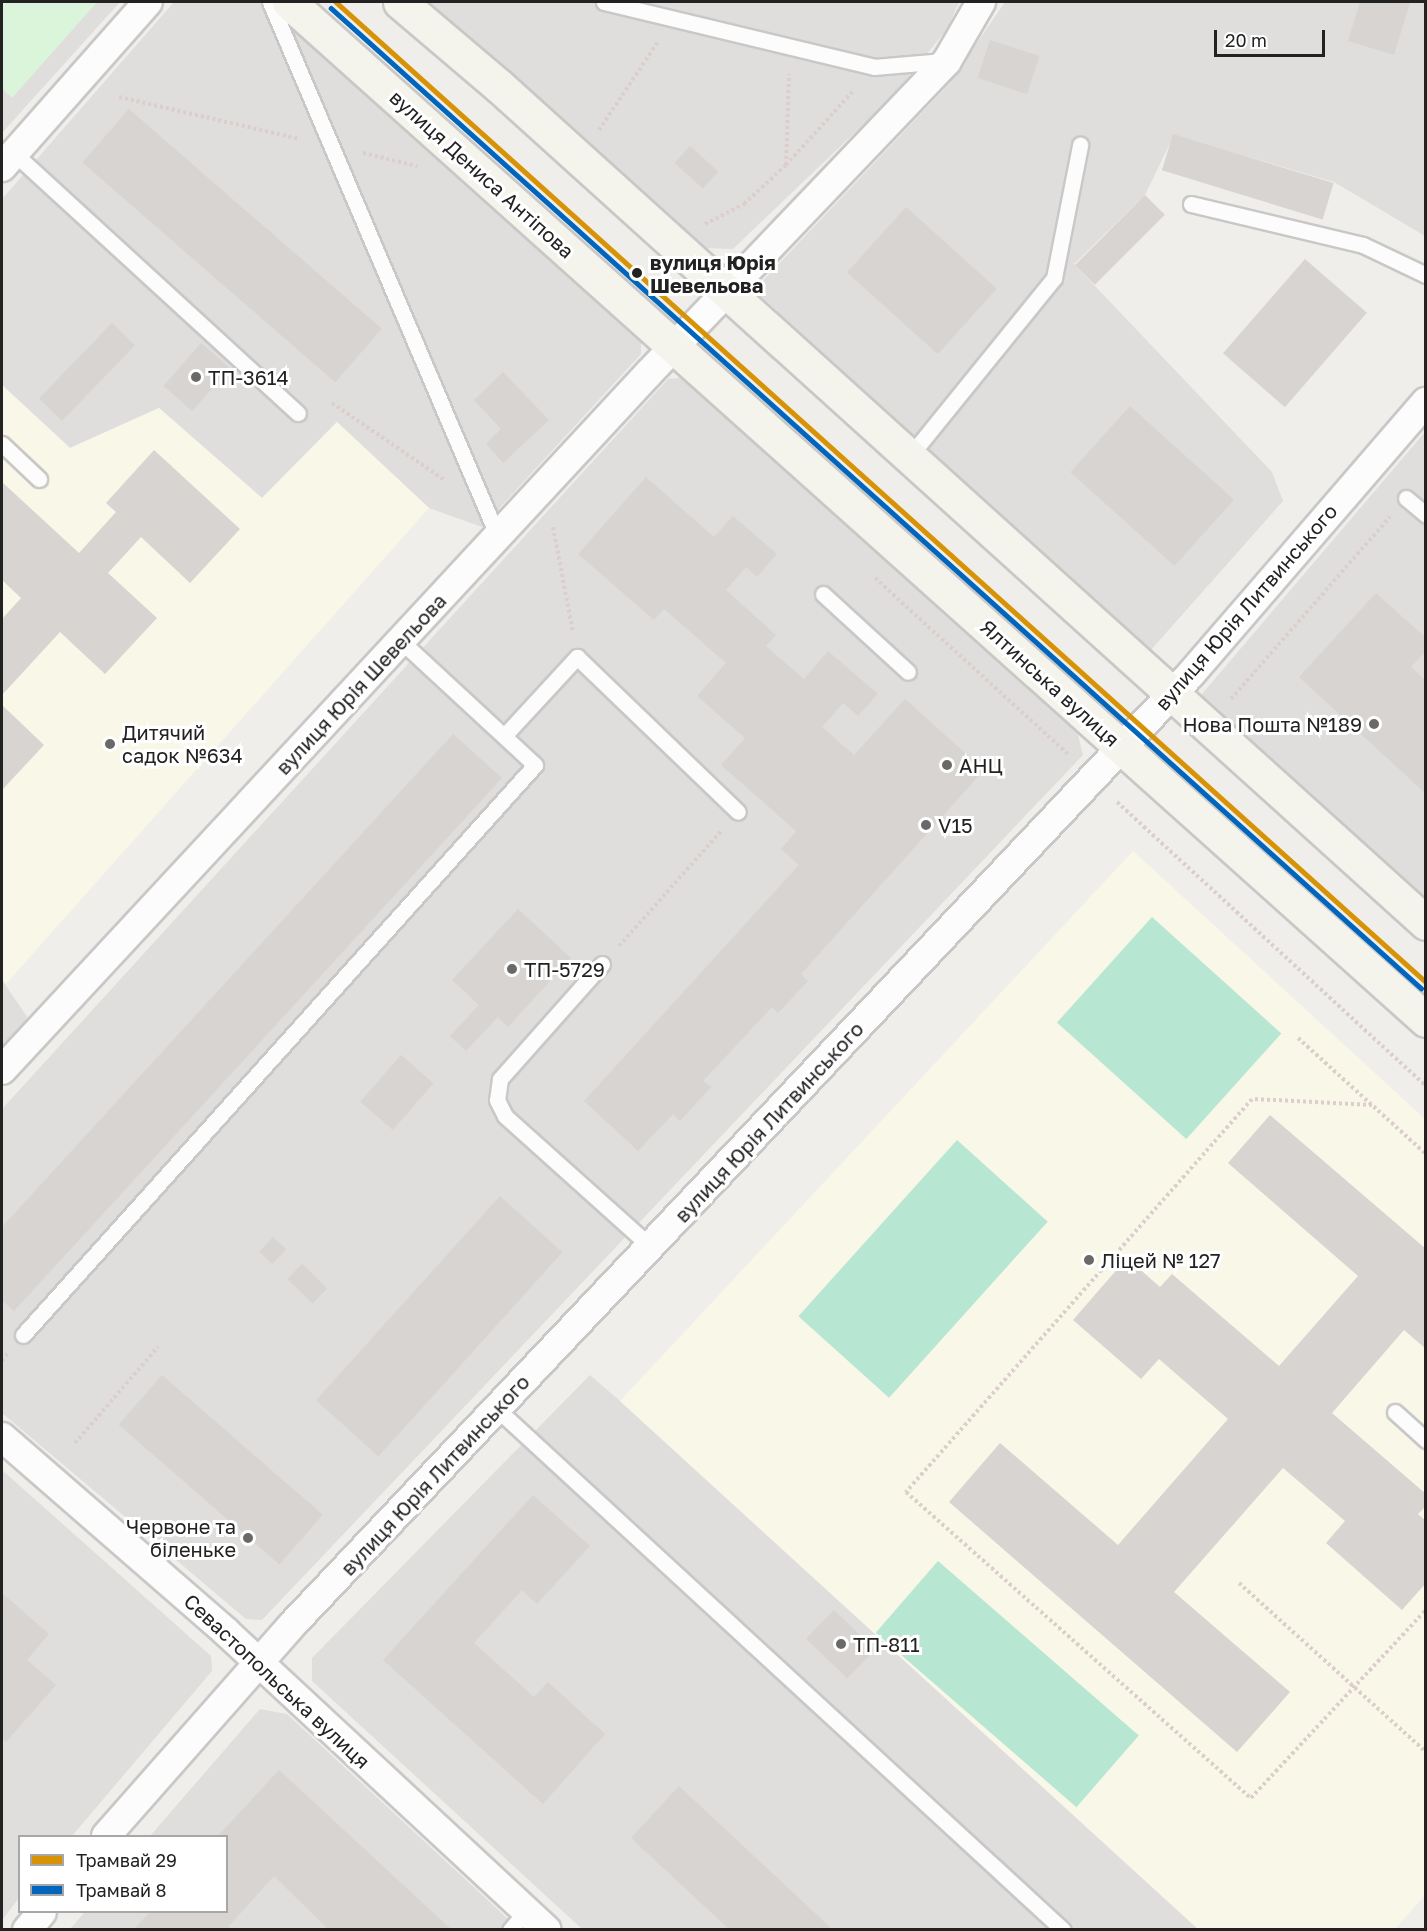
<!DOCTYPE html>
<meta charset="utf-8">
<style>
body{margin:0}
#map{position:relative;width:1427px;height:1931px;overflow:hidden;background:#f0eeeb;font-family:"Golos Text",sans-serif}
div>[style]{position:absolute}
.residential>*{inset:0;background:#dfdedc}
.education>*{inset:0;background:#f8f7e8}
.park>*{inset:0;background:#daf5da}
.pitch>*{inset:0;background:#b7e6d2;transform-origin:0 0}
.building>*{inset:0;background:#d7d4d2;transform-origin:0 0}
.path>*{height:4px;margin-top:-2px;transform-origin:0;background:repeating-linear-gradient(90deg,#dccecd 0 3px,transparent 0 6px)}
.roads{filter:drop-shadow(2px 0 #c9c8c7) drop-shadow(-2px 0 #c9c8c7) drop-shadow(0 2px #c9c8c7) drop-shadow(0 -2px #c9c8c7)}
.lane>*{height:15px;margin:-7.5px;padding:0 7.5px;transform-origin:7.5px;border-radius:7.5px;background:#fdfcfc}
.street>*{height:28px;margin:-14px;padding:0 14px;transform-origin:14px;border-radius:14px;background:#fdfcfc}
.secondary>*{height:33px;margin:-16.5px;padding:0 16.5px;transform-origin:16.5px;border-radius:16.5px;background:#f4f4ed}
.tram-1>*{height:4.5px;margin:-2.25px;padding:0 2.25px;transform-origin:2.25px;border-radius:2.25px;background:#d79205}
.tram-2>*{height:4.5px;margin:-2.25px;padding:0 2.25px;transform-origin:2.25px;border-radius:2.25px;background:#0065bd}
.dots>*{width:16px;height:16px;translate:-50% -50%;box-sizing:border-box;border:3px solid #fff;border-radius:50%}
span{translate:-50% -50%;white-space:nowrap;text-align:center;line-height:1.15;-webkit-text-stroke:6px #fff;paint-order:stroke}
.street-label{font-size:20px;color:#222}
.stop-label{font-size:20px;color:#222;font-weight:700}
.left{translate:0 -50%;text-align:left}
.poi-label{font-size:20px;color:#222}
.right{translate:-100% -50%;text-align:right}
.frame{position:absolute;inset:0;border:3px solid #222;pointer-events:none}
.legend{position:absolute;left:18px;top:1835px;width:210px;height:78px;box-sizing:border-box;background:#fff;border:2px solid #a7a7a7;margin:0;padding:8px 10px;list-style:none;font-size:18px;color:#222}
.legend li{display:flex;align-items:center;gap:12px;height:30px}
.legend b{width:30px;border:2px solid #a7a7a7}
.scale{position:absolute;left:1214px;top:30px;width:111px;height:27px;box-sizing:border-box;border:3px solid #222;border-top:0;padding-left:8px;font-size:18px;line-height:21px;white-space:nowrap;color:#222;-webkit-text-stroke:4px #fff;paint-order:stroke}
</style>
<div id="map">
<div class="residential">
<i style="clip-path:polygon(2px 2px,120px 2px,2px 133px)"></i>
<i style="clip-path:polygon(174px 2px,263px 2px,641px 336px,641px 354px,482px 527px,429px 508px,337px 422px,262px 498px,159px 408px,70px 448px,2px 385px,2px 199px)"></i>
<i style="clip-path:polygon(418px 2px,959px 2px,947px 29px,893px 96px,733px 249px,703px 248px)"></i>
<i style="clip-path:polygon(1005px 2px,1425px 2px,1425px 236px,1334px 182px,1174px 135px,1145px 195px,1074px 264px,1272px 472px,1283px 501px,1150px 651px,754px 290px,949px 84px)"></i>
<i style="clip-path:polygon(687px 377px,1077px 731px,1083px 755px,262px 1620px,246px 1619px,2px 1413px,2px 1109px,668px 379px)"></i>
<i style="clip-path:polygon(1425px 432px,1425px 908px,1206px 710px,1202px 694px)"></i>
<i style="clip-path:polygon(2px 980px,30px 1021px,2px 1051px)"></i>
<i style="clip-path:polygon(590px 1375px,620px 1401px,1198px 1929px,582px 1929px,312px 1681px,312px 1658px)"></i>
<i style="clip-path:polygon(2px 1470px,211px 1656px,212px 1671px,72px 1836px,20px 1836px,19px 1898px,2px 1920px)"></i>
<i style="clip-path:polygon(260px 1709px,287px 1714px,519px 1929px,69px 1930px,85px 1912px,226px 1912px,226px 1836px,150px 1836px)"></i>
</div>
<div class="education">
<i style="clip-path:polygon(2px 385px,70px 448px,159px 408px,262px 498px,337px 422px,429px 508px,6px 984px,2px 980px)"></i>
<i style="clip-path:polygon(1133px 851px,1425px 1119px,1425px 1895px,1395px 1929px,1198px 1929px,620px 1401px)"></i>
</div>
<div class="park">
<i style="clip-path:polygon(2px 2px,97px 2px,12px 98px,2px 88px)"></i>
</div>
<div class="pitch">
<i style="left:1152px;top:917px;width:174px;height:142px;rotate:42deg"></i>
<i style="left:957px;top:1140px;width:122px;height:237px;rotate:42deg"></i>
<i style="left:938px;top:1561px;width:266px;height:95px;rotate:41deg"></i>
</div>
<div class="building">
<i style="clip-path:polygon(1360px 2px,1410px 2px,1394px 55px,1348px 41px)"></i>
<i style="left:990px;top:40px;width:52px;height:40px;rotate:18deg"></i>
<i style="left:129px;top:109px;width:335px;height:71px;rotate:41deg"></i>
<i style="left:1173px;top:134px;width:168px;height:38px;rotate:17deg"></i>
<i style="left:690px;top:146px;width:38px;height:23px;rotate:42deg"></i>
<i style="left:1145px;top:195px;width:28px;height:99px;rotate:45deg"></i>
<i style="left:906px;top:207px;width:122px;height:88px;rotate:42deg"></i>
<i style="left:1305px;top:259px;width:82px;height:125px;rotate:41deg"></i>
<i style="left:112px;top:323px;width:32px;height:105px;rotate:44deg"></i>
<i style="left:201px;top:343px;width:38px;height:57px;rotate:41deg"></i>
<i style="clip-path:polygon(503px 372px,549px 420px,503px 463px,486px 444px,501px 429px,474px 400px)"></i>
<i style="left:1130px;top:406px;width:140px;height:89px;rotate:42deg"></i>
<i style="clip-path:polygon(154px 450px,240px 529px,190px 583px,141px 537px,108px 573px,157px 618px,105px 674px,60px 632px,2px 695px,2px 619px,21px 598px,2px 580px,2px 482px,79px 553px,116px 512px,106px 503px)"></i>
<i style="clip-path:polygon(646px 477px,714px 537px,733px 516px,777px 554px,757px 577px,746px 567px,726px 590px,776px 635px,766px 646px,804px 679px,828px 651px,878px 694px,858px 716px,843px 703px,822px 727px,854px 755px,905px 699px,984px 770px,801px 974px,808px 981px,778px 1013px,772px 1007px,703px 1081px,711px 1087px,680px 1121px,673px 1114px,638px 1151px,584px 1101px,799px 865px,781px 849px,796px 831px,721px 765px,745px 738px,697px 696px,726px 663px,664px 609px,654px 620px,578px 554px)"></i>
<i style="clip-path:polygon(1376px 593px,1426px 638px,1426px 651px,1411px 667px,1426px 681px,1426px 794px,1299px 677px)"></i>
<i style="clip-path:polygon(2px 705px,44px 745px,2px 790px)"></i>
<i style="clip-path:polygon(453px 734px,502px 778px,14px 1311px,2px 1300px,2px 1227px)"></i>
<i style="clip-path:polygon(518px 909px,571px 958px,508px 1027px,498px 1017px,466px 1051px,450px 1036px,479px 1005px,452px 980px)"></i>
<i style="left:401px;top:1055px;width:43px;height:62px;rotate:41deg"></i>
<i style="clip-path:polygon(1270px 1115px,1426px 1249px,1426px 1349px,1404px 1330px,1332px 1413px,1426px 1494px,1426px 1506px,1418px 1514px,1426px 1521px,1426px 1583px,1402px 1610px,1326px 1543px,1345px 1521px,1283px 1468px,1174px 1592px,1290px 1692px,1237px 1752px,949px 1502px,1000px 1443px,1118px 1545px,1228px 1419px,1159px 1359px,1141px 1379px,1073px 1320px,1127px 1258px,1160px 1287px,1172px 1274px,1279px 1366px,1358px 1276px,1228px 1163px)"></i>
<i style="left:500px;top:1196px;width:84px;height:275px;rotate:42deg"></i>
<i style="left:273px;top:1237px;width:18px;height:20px;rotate:43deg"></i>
<i style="left:302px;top:1264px;width:35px;height:21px;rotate:44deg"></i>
<i style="left:162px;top:1375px;width:213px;height:66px;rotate:41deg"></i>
<i style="clip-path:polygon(533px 1495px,590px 1546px,537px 1604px,522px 1590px,474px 1643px,534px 1697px,548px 1682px,605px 1734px,543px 1804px,383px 1660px)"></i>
<i style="clip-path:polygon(2px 1593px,49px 1634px,27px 1660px,56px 1685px,6px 1742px,2px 1738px)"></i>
<i style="left:834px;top:1610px;width:57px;height:40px;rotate:44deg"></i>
<i style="clip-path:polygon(279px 1770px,452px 1930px,329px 1930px,274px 1876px,229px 1926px,232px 1930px,133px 1930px,150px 1912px,226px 1912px,226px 1836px,218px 1836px)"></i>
<i style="clip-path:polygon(679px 1786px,833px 1930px,730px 1930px,631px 1838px)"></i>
</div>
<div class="path">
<i style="left:119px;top:97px;width:186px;rotate:13.1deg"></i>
<i style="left:599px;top:130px;width:106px;rotate:-56.2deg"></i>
<i style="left:363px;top:153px;width:56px;rotate:13.5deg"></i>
<i style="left:786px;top:165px;width:91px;rotate:-88.1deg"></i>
<i style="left:705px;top:224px;width:44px;rotate:-27.1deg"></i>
<i style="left:744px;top:204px;width:57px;rotate:-42.9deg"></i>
<i style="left:786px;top:165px;width:101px;rotate:-47.8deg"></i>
<i style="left:332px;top:403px;width:135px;rotate:34.4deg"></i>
<i style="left:553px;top:527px;width:108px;rotate:79.3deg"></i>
<i style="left:875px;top:578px;width:263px;rotate:42.4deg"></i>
<i style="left:1231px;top:699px;width:242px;rotate:-48.9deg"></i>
<i style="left:1117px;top:802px;width:420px;rotate:42.6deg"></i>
<i style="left:619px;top:946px;width:155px;rotate:-48.4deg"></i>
<i style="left:1298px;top:1038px;width:173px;rotate:42.2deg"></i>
<i style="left:1372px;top:1105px;width:120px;rotate:-177.1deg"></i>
<i style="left:1252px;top:1099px;width:524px;rotate:131.36deg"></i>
<i style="left:906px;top:1492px;width:461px;rotate:41.6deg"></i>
<i style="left:1251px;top:1798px;width:257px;rotate:-47.1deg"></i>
<i style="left:2px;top:1361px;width:9px;rotate:-54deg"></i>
<i style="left:75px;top:1443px;width:127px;rotate:-49.2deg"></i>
<i style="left:1239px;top:1583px;width:252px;rotate:42.1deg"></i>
</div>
<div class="roads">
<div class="lane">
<i style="left:270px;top:2px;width:582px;rotate:66.92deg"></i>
<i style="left:604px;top:2px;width:278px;rotate:13.5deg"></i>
<i style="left:874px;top:67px;width:70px;rotate:-4.9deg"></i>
<i style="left:14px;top:153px;width:385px;rotate:42.5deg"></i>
<i style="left:1191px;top:204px;width:177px;rotate:13.4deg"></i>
<i style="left:1363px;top:245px;width:70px;rotate:25.5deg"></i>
<i style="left:2px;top:444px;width:51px;rotate:43.4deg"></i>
<i style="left:909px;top:457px;width:230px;rotate:-51deg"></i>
<i style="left:1054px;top:278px;width:136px;rotate:-78.9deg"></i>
<i style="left:1406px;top:498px;width:26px;rotate:40deg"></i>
<i style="left:823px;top:594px;width:115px;rotate:42.5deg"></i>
<i style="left:504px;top:736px;width:108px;rotate:-47.3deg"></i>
<i style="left:577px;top:657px;width:223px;rotate:43.9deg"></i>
<i style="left:602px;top:964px;width:154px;rotate:131.6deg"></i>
<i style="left:500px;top:1079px;width:21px;rotate:98deg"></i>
<i style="left:497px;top:1100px;width:18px;rotate:63deg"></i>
<i style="left:505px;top:1116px;width:196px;rotate:41.9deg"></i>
<i style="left:23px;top:1335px;width:766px;rotate:-48.07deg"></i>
<i style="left:535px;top:765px;width:183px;rotate:-137.2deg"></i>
<i style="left:497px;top:1409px;width:769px;rotate:42.63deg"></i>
<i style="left:1395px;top:1412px;width:42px;rotate:42.1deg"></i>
<i style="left:510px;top:1930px;width:26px;rotate:-50deg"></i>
</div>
<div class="street">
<i style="left:2px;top:167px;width:220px;rotate:-48.5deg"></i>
<i style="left:2px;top:1070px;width:951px;rotate:-47.13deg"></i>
<i style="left:649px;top:373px;width:431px;rotate:-46.3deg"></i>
<i style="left:947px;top:61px;width:68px;rotate:-60deg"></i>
<i style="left:2px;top:1437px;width:296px;rotate:41deg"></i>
<i style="left:225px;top:1631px;width:439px;rotate:42.9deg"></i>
<i style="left:106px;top:1836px;width:281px;rotate:-48.6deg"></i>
<i style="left:292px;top:1625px;width:1307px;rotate:-46.61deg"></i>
<i style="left:1190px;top:675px;width:361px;rotate:-49.2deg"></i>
<i style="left:27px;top:1930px;width:23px;rotate:-50deg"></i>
</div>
<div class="secondary">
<i style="left:289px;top:2px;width:1526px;rotate:41.84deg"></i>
<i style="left:400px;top:2px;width:130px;rotate:40.3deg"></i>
<i style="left:499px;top:86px;width:1249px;rotate:42.08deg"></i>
</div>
</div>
<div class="tram-1">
<i style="left:336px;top:2px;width:1466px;rotate:41.96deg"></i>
</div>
<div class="tram-2">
<i style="left:331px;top:8px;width:1466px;rotate:41.96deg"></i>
</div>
<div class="dots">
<i style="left:637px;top:273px;background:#222"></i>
<i style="left:196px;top:377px;background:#6a6968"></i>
<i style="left:1374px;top:724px;background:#6a6968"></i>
<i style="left:110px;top:744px;background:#6a6968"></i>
<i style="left:947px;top:765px;background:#6a6968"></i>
<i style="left:926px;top:825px;background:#6a6968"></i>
<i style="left:512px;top:969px;background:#6a6968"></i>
<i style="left:1089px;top:1260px;background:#6a6968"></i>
<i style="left:248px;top:1538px;background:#6a6968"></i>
<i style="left:841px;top:1644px;background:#6a6968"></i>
</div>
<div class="street-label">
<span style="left:482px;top:174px;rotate:42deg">вулиця Дениса Антіпова</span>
<span style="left:1246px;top:607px;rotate:-49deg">вулиця Юрія Литвинського</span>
<span style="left:1050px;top:683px;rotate:42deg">Ялтинська вулиця</span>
<span style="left:361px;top:684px;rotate:-47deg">вулиця Юрія Шевельова</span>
<span style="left:769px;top:1122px;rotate:-47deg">вулиця Юрія Литвинського</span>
<span style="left:435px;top:1475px;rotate:-47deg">вулиця Юрія Литвинського</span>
<span style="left:277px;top:1681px;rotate:43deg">Севастопольська вулиця</span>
</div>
<div class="stop-label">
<span class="left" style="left:650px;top:274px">вулиця Юрія<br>Шевельова</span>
</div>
<div class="poi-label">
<span class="left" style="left:208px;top:377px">ТП-3614</span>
<span class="right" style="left:1362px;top:724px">Нова Пошта №189</span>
<span class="left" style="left:122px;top:744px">Дитячий<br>садок №634</span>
<span class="left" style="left:959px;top:765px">АНЦ</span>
<span class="left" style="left:938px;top:825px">V15</span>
<span class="left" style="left:524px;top:969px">ТП-5729</span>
<span class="left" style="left:1101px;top:1260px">Ліцей № 127</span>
<span class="right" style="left:236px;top:1538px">Червоне та<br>біленьке</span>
<span class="left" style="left:853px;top:1644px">ТП-811</span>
</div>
<div class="frame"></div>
<ul class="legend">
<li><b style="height:8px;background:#d79205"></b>Трамвай 29</li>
<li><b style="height:8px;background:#0065bd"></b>Трамвай 8</li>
</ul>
<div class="scale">20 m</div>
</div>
